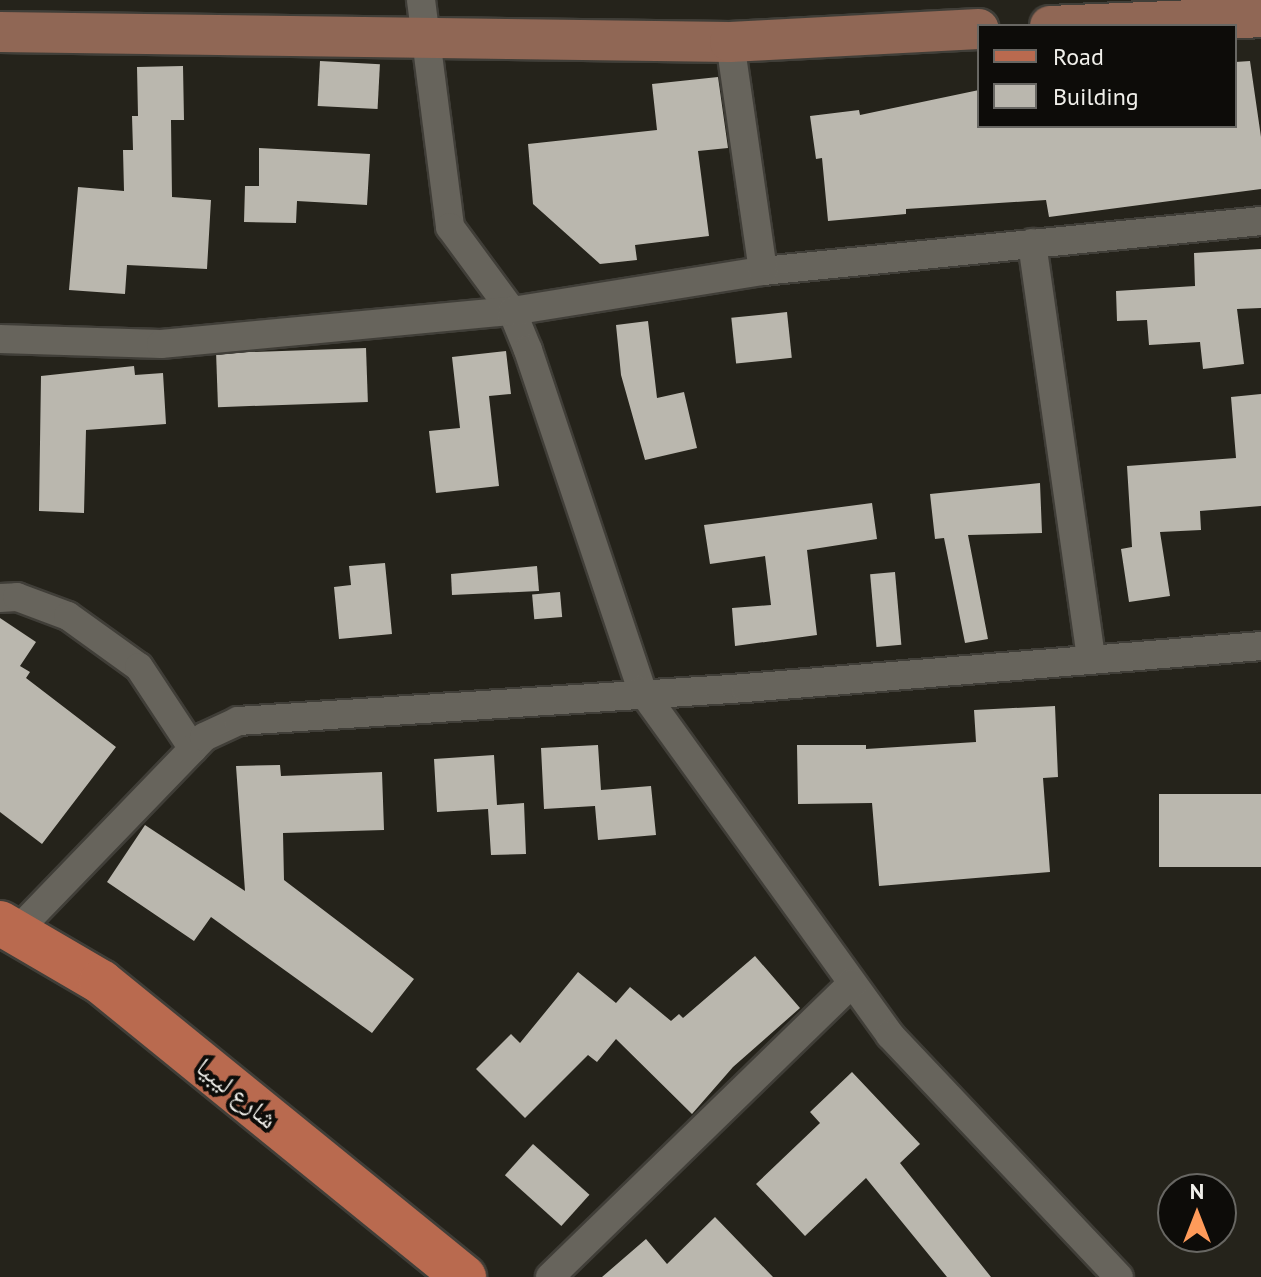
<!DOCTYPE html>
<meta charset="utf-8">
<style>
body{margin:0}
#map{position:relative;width:1261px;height:1277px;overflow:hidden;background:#25231b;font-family:"PT Sans","Noto Naskh Arabic",sans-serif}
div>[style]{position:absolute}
.building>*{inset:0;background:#bab7ae;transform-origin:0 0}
.roads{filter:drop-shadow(2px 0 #403e38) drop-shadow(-2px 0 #403e38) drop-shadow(0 2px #403e38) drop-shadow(0 -2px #403e38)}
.street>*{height:28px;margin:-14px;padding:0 14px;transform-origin:14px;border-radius:14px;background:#67645c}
.secondary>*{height:40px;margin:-20px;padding:0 20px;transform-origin:20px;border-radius:20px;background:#906755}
.primary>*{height:44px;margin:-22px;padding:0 22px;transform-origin:22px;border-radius:22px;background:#b96a4f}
span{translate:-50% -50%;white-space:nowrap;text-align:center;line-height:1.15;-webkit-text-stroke:8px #0d0c09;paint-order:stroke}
.street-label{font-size:26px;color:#f1f0eb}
.legend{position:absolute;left:977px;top:24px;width:260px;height:104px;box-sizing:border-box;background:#0d0c09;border:2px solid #686763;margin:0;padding:10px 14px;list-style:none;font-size:24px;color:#f1f0eb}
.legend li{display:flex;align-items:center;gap:16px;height:40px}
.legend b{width:40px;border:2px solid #686763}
.north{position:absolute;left:1157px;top:1173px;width:80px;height:80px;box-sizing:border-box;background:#0d0c09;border:2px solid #686763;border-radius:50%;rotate:0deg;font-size:22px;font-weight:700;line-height:32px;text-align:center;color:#f1f0eb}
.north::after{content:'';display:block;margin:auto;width:28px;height:36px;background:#ff9b5a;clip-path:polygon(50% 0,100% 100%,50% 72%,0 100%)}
</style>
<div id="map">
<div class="building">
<i style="left:320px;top:61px;width:60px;height:45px;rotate:3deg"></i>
<i style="clip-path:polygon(1250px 61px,1261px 137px,1261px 189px,1049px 217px,1046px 200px,906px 209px,906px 214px,828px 221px,822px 158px,816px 159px,810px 116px,859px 110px,860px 115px,979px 90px,979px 126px,1235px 126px,1235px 62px)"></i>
<i style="clip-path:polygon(183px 66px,184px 120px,171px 120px,172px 197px,211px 200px,207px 269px,127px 265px,125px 294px,69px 290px,78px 187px,124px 191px,123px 150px,133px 150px,132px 116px,138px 116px,137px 67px)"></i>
<i style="clip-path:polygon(718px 77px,728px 148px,698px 151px,709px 236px,635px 245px,637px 260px,600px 264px,533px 204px,528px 144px,657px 130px,652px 84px)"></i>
<i style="clip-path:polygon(259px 148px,370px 154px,367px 205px,297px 201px,296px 223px,244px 222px,245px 186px,259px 186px)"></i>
<i style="clip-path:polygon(1261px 249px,1261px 308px,1237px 309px,1244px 364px,1203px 369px,1200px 342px,1149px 345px,1147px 320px,1117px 321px,1116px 291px,1195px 286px,1194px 253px)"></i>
<i style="left:787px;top:312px;width:46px;height:56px;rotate:84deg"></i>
<i style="clip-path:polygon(648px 321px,657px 398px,684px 392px,697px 448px,645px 460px,621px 375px,616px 325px)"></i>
<i style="left:366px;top:348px;width:54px;height:150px;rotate:88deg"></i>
<i style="clip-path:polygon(506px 351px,511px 394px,489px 396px,499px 486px,436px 493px,429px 431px,460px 428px,452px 357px)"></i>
<i style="clip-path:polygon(134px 366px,135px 375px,163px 373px,166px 424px,86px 430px,84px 513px,39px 511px,41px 376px)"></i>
<i style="clip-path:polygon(1261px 394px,1261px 506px,1200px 511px,1201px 530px,1160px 532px,1170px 596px,1129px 602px,1121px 549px,1132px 547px,1127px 466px,1236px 458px,1231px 397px)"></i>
<i style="clip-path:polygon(1040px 483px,1042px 533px,968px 535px,988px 639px,965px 643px,944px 538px,935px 539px,930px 494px)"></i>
<i style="clip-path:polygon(872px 503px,877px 539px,807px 550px,817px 635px,735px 646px,732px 608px,771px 605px,765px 556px,710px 564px,704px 525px)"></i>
<i style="clip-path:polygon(385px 563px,392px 634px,339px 639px,334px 587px,351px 585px,349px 566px)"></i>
<i style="clip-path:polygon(537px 566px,539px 591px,452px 595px,451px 574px)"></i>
<i style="left:895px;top:572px;width:73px;height:25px;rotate:85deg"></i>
<i style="left:560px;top:592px;width:25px;height:28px;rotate:85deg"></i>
<i style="clip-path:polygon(0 618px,36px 642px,20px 666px,30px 672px,26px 678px,116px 747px,42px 844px,0 812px)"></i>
<i style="clip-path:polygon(1055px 706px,1058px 777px,1043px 778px,1050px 872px,879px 886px,872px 803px,798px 804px,797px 745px,866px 745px,866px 749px,976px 742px,974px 710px)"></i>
<i style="clip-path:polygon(598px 745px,601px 790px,651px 786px,656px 835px,598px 840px,595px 806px,544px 809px,541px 748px)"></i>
<i style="clip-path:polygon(494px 755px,497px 805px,524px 803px,526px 854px,491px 855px,488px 809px,437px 812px,434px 759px)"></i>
<i style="clip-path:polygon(280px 765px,281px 776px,382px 772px,384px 830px,283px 833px,284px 880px,414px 979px,372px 1033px,211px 917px,194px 941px,107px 882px,145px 825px,245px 891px,236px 766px)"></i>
<i style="left:1261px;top:794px;width:73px;height:102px;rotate:90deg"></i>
<i style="clip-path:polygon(755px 956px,800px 1008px,733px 1067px,692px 1114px,616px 1039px,597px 1062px,588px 1055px,525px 1118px,476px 1069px,511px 1034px,520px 1043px,578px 972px,616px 1003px,630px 987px,671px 1021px,679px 1014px,683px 1018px)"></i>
<i style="clip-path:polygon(852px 1072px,920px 1144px,900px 1163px,991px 1277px,947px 1277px,866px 1178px,805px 1236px,756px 1184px,820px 1123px,810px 1112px)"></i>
<i style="left:533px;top:1144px;width:76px;height:42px;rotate:42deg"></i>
<i style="clip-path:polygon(715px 1217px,773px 1277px,602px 1277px,646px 1239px,667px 1264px)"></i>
</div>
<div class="roads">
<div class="street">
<i style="left:421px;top:0;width:229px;rotate:82.7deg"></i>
<i style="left:450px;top:227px;width:104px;rotate:53.6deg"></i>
<i style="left:512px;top:311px;width:42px;rotate:67.7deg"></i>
<i style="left:528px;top:350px;width:360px;rotate:71.5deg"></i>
<i style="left:642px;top:691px;width:424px;rotate:54.2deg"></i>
<i style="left:890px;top:1035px;width:333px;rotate:46.6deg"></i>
<i style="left:1032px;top:243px;width:418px;rotate:81.9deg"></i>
<i style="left:763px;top:271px;width:501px;rotate:-5.73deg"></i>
<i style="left:0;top:339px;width:161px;rotate:1.8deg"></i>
<i style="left:161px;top:344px;width:353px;rotate:-5.4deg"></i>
<i style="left:512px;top:311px;width:254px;rotate:-9.1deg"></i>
<i style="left:763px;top:271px;width:231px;rotate:-98.2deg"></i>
<i style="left:0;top:598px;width:17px;rotate:-3deg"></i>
<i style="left:17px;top:597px;width:54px;rotate:20.4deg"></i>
<i style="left:68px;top:616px;width:87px;rotate:35.7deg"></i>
<i style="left:139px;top:667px;width:98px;rotate:56.6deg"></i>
<i style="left:16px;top:932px;width:271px;rotate:-46deg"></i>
<i style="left:204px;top:737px;width:38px;rotate:-25deg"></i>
<i style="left:238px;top:721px;width:508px;rotate:-3.72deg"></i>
<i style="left:745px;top:688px;width:518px;rotate:-4.65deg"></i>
<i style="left:550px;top:1277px;width:421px;rotate:-44.2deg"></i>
</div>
<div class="secondary">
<i style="left:1050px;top:26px;width:211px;rotate:-2.4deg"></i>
<i style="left:0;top:32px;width:730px;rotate:0.78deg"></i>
<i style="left:730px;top:42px;width:249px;rotate:-3deg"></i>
</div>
<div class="primary">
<i style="left:0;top:923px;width:117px;rotate:30.3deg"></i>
<i style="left:101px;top:982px;width:468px;rotate:39.1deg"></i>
</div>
</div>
<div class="street-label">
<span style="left:237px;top:1093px;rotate:39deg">شارع ليبيا</span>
</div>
<ul class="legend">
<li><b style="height:10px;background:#b96a4f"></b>Road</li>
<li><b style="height:22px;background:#bab7ae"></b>Building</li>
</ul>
<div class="north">N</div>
</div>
